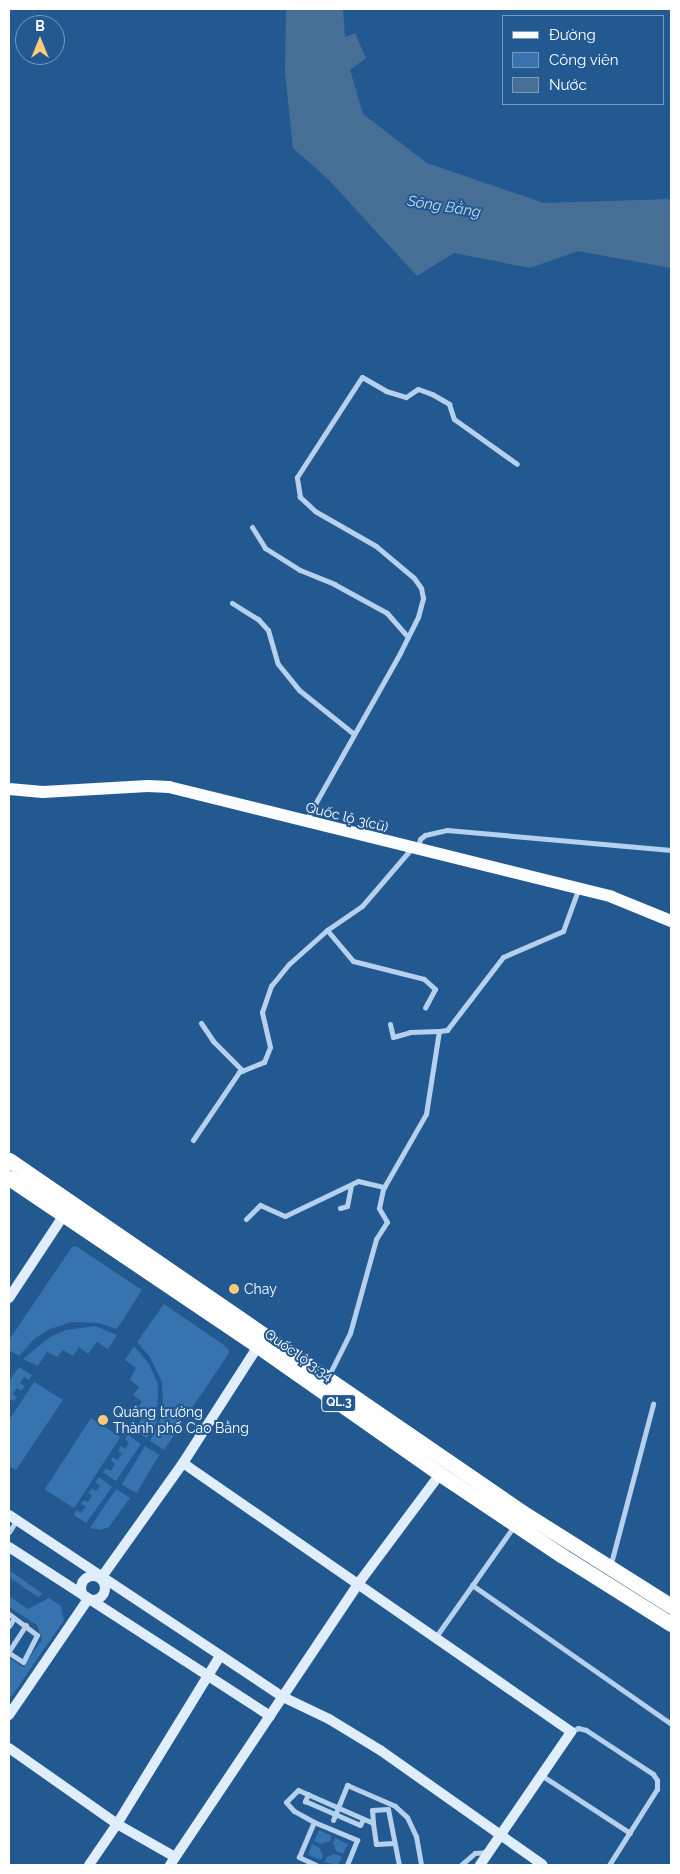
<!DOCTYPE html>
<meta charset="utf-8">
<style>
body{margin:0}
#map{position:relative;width:680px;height:1874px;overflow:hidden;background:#235991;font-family:Raleway,sans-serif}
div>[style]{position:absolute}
.green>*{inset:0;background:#3773ae;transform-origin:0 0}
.water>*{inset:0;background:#476e95}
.street>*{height:5px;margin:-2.5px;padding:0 2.5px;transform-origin:2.5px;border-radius:2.5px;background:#b5d1ed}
.secondary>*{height:10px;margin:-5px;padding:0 5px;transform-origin:5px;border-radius:5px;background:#e0edfa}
.secondary>.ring{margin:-5px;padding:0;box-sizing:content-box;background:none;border:10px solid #e0edfa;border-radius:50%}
.primary>*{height:12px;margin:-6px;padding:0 6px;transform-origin:6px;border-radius:6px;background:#fafcff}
.highway>*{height:15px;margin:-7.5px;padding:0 7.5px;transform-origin:7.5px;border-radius:7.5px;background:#fff}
.dots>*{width:14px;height:14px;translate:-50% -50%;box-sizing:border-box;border:2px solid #235991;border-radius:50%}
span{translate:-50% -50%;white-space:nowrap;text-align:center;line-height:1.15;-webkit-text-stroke:4px #235991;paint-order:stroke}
.shield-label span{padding:1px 4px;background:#235991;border:1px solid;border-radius:4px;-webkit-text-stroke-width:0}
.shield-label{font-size:12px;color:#fff;font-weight:700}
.street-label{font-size:14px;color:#fff}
.poi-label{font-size:14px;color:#fff}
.left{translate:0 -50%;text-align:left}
.water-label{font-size:15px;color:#c1dbf3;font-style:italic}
.frame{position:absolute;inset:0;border:10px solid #fff;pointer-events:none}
.legend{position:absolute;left:502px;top:15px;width:162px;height:90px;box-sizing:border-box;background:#235991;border:1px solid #7b9bbd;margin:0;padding:6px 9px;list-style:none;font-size:15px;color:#fff}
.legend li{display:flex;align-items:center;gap:10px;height:25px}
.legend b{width:25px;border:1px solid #7b9bbd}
.north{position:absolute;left:15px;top:15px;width:50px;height:50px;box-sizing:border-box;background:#235991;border:1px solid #7b9bbd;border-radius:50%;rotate:0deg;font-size:14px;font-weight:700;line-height:20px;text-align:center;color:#fff}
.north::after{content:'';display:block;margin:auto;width:18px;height:22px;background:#f8cc77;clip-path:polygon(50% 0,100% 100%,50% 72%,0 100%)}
</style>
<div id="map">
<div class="green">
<i style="clip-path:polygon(76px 1246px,142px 1290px,117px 1329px,98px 1323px,72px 1322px,50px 1329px,34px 1339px,19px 1356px,9px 1350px,9px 1340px,72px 1247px)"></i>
<i style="clip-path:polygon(164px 1304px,224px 1345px,229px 1350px,229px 1353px,164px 1450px,150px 1441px,160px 1420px,163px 1403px,162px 1382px,150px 1357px,137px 1342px)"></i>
<i style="clip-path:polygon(95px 1326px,117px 1335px,108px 1349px,97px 1342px,88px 1354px,79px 1347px,73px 1356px,63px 1350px,57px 1357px,47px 1352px,38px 1366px,23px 1359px,50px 1337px,66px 1330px)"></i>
<i style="clip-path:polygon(134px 1346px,149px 1364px,158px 1384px,157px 1422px,147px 1438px,134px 1431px,144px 1415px,136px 1410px,142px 1402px,133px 1395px,139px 1387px,130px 1380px,136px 1368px,125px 1360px)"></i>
<i style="clip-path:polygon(19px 1367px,32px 1375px,29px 1380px,24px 1377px,20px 1383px,25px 1386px,21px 1391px,17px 1388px,13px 1394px,17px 1397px,14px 1401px,9px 1399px,9px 1381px)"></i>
<i style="clip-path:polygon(34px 1382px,63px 1400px,16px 1470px,9px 1466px,9px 1420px)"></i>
<i style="left:91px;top:1418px;width:35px;height:85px;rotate:33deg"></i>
<i style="clip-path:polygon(128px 1435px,141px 1444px,116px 1481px,103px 1472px,106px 1468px,111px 1471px,115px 1464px,111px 1461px,113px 1457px,117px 1460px,122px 1454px,118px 1451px,121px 1446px,125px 1449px,129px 1443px,125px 1439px)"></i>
<i style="left:145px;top:1446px;width:17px;height:45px;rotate:31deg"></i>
<i style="clip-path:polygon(99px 1477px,112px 1487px,86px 1523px,74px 1515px,76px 1510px,81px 1513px,86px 1506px,81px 1504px,84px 1500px,88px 1502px,92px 1496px,88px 1493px,92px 1488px,96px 1491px,100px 1486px,95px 1482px)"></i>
<i style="clip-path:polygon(116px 1489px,130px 1498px,109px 1527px,100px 1530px,90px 1528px)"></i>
<i style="clip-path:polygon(9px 1570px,43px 1594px,38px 1597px,9px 1577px)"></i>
<i style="clip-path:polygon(9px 1596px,28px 1609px,49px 1598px,61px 1606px,64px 1620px,9px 1700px,9px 1658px,23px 1667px,42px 1640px,37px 1625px,9px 1607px)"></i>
<i style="clip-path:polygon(319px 1830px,332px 1836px,330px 1841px,321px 1844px,314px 1841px)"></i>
<i style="clip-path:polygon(335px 1838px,348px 1844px,343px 1854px,336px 1851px,333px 1843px)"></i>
<i style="clip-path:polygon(312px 1844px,319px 1847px,323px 1856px,321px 1860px,308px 1855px)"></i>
<i style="clip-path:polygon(334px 1854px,342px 1857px,338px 1865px,324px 1862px,327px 1857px)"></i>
</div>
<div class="water">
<i style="clip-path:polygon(286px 9px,343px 9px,345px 37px,355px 33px,366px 58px,350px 70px,363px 114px,427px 163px,544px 203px,671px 199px,671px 268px,578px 251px,530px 268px,454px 253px,417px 276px,327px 178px,293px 148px,285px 72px)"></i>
</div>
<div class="street">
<i style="left:252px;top:527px;width:25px;rotate:58deg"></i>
<i style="left:265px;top:548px;width:41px;rotate:32.2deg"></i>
<i style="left:300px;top:570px;width:37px;rotate:22deg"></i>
<i style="left:334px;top:584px;width:60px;rotate:28.7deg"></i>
<i style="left:387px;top:613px;width:32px;rotate:49deg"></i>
<i style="left:232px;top:603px;width:31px;rotate:32deg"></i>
<i style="left:258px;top:619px;width:15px;rotate:48deg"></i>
<i style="left:268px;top:630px;width:35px;rotate:74deg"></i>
<i style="left:278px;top:664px;width:33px;rotate:51deg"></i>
<i style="left:299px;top:690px;width:70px;rotate:38.7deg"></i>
<i style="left:306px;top:820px;width:192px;rotate:-60.6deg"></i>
<i style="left:400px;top:653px;width:40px;rotate:-63.4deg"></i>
<i style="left:418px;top:617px;width:20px;rotate:-75deg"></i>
<i style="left:423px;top:598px;width:10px;rotate:-101deg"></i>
<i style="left:421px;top:588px;width:12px;rotate:-125deg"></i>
<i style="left:414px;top:578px;width:50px;rotate:-139.9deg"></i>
<i style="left:376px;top:546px;width:70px;rotate:-150.2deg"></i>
<i style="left:315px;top:511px;width:21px;rotate:-137deg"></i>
<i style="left:300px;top:497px;width:20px;rotate:-99deg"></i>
<i style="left:297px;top:477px;width:119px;rotate:-57deg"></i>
<i style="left:362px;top:377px;width:28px;rotate:30deg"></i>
<i style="left:386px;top:391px;width:21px;rotate:17deg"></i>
<i style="left:406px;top:397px;width:14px;rotate:-34deg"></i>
<i style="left:418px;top:389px;width:15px;rotate:20deg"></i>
<i style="left:432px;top:394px;width:20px;rotate:30deg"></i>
<i style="left:449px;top:404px;width:16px;rotate:72deg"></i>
<i style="left:454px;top:419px;width:77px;rotate:35.5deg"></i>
<i style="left:418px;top:847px;width:8px;rotate:-76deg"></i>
<i style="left:420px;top:839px;width:6px;rotate:-39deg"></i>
<i style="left:425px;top:835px;width:23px;rotate:-13deg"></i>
<i style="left:447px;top:830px;width:225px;rotate:5.1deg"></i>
<i style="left:411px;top:849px;width:75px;rotate:130.7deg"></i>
<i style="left:362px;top:906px;width:42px;rotate:145.6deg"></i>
<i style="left:327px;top:930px;width:40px;rotate:50deg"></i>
<i style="left:353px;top:961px;width:73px;rotate:14.2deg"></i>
<i style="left:424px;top:979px;width:15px;rotate:42deg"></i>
<i style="left:435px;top:989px;width:21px;rotate:118deg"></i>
<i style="left:201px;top:1023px;width:22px;rotate:56deg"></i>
<i style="left:213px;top:1041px;width:42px;rotate:45deg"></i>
<i style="left:390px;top:1024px;width:13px;rotate:77deg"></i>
<i style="left:393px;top:1037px;width:18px;rotate:-16deg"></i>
<i style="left:410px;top:1032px;width:29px;rotate:-2deg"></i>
<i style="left:193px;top:1140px;width:82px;rotate:-55.9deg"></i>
<i style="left:239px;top:1072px;width:27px;rotate:-22deg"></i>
<i style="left:264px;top:1062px;width:16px;rotate:-68deg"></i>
<i style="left:270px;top:1047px;width:36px;rotate:-103deg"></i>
<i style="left:262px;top:1012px;width:28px;rotate:-71deg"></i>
<i style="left:271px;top:986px;width:28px;rotate:-51deg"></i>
<i style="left:289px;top:964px;width:51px;rotate:-41.8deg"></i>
<i style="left:340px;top:1208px;width:7px;rotate:-16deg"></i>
<i style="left:347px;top:1206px;width:21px;rotate:-79deg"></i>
<i style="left:246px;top:1219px;width:20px;rotate:-45deg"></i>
<i style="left:260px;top:1205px;width:27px;rotate:24deg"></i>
<i style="left:285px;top:1216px;width:81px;rotate:-25.6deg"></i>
<i style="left:358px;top:1181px;width:27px;rotate:13deg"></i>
<i style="left:328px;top:1377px;width:49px;rotate:-63.4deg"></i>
<i style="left:350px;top:1333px;width:98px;rotate:-74.5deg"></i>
<i style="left:376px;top:1239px;width:20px;rotate:-57deg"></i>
<i style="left:387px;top:1222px;width:16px;rotate:-120deg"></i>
<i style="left:379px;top:1208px;width:19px;rotate:-78deg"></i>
<i style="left:383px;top:1189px;width:86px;rotate:-60.2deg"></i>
<i style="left:426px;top:1114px;width:84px;rotate:-81.1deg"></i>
<i style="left:439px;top:1031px;width:8px;rotate:-7deg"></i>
<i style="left:447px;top:1030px;width:92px;rotate:-52.5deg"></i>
<i style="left:503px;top:957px;width:65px;rotate:-23.4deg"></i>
<i style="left:563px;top:931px;width:44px;rotate:-69.9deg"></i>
<i style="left:9px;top:1532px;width:13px;rotate:-58deg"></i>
<i style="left:610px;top:1567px;width:169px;rotate:-75.2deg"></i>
<i style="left:472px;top:1585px;width:243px;rotate:34.9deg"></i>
<i style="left:9px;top:1614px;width:35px;rotate:37deg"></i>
<i style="left:37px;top:1635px;width:30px;rotate:117deg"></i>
<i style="left:23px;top:1662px;width:17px;rotate:-147deg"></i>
<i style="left:9px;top:1626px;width:9px;rotate:-58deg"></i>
<i style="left:435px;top:1638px;width:137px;rotate:-54.8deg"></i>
<i style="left:9px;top:1651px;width:31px;rotate:-57deg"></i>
<i style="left:571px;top:1732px;width:8px;rotate:-30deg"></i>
<i style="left:578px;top:1728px;width:8px;rotate:14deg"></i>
<i style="left:586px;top:1730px;width:80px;rotate:33.3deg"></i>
<i style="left:653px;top:1774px;width:7px;rotate:56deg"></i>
<i style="left:657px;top:1780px;width:9px;rotate:90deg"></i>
<i style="left:657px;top:1789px;width:90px;rotate:122.3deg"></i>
<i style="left:541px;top:1775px;width:106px;rotate:33.1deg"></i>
<i style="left:308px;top:1794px;width:8px;rotate:113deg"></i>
<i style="left:305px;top:1801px;width:60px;rotate:23.6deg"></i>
<i style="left:360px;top:1825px;width:7px;rotate:-63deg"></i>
<i style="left:333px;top:1820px;width:38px;rotate:-68deg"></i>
<i style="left:347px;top:1785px;width:52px;rotate:23.6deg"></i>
<i style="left:395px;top:1806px;width:16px;rotate:43deg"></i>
<i style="left:407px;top:1817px;width:21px;rotate:65deg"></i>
<i style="left:416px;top:1836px;width:29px;rotate:80deg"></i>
<i style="left:314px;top:1822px;width:23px;rotate:-151deg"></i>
<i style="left:294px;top:1811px;width:12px;rotate:-132deg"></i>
<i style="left:286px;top:1802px;width:17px;rotate:-45deg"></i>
<i style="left:298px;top:1790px;width:82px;rotate:23.7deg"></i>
<i style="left:373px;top:1823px;width:13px;rotate:-94deg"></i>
<i style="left:372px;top:1810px;width:16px;rotate:-4deg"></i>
<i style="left:388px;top:1809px;width:57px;rotate:78.9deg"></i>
<i style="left:373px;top:1823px;width:21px;rotate:82deg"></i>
<i style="left:376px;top:1844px;width:18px;rotate:-3deg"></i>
<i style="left:316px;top:1865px;width:19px;rotate:-155deg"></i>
<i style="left:299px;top:1857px;width:38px;rotate:-67deg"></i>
<i style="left:314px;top:1822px;width:47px;rotate:22.7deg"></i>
<i style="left:357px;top:1840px;width:27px;rotate:112deg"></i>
<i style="left:461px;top:1865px;width:18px;rotate:-41deg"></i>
<i style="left:475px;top:1853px;width:14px;rotate:-4deg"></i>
</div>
<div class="secondary">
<i style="left:9px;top:1298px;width:100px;rotate:-56.5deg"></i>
<i style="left:183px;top:1463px;width:472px;rotate:34.7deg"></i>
<i style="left:571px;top:1732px;width:161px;rotate:124.4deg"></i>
<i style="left:9px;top:1515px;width:329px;rotate:33.6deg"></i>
<i style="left:283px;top:1697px;width:51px;rotate:25.6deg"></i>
<i style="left:329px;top:1719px;width:60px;rotate:31.3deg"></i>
<i style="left:380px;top:1750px;width:199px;rotate:35.2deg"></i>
<i style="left:9px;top:1547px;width:311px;rotate:32.9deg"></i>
<i class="ring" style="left:81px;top:1576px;width:14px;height:14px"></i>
<i style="left:101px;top:1578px;width:141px;rotate:-54.5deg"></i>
<i style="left:183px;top:1463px;width:139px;rotate:-57.3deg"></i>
<i style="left:9px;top:1715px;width:140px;rotate:-55.7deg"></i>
<i style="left:9px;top:1748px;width:132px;rotate:35.1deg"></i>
<i style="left:117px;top:1824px;width:67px;rotate:29.6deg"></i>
<i style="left:89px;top:1865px;width:50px;rotate:-55.7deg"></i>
<i style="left:117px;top:1824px;width:197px;rotate:-58.5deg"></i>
<i style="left:170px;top:1865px;width:338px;rotate:-56.2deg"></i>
<i style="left:358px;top:1584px;width:137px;rotate:-53.3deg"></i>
</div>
<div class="primary">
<i style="left:9px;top:789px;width:34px;rotate:5deg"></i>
<i style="left:43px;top:792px;width:105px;rotate:-3.3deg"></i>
<i style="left:148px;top:786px;width:21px;rotate:3deg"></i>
<i style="left:169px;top:787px;width:456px;rotate:13.9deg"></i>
<i style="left:612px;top:897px;width:64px;rotate:22.1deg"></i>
</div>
<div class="highway">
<i style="left:9px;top:1160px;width:622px;rotate:34.46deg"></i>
<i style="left:522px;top:1512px;width:176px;rotate:32.2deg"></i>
<i style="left:9px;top:1178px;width:300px;rotate:34deg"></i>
<i style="left:258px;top:1346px;width:223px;rotate:35.1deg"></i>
<i style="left:440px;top:1474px;width:146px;rotate:33.8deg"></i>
<i style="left:561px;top:1555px;width:130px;rotate:32.1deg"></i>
</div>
<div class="dots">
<i style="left:234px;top:1289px;background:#f8cc77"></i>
<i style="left:103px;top:1420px;background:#f8cc77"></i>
</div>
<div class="shield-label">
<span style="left:339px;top:1403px">QL.3</span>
</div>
<div class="street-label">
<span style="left:347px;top:817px;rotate:14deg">Quốc lộ 3(cũ)</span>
<span style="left:299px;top:1355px;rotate:35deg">Quốc lộ 3;34</span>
</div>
<div class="poi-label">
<span class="left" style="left:244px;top:1289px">Chay</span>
<span class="left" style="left:113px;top:1420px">Quảng trường<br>Thành phố Cao Bằng</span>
</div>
<div class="water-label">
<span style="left:444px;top:207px;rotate:9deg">Sông Bằng</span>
</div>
<div class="frame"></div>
<ul class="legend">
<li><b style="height:6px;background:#fafcff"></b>Đường</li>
<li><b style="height:14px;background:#3773ae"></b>Công viên</li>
<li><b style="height:14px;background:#476e95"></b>Nước</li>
</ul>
<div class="north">B</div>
</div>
